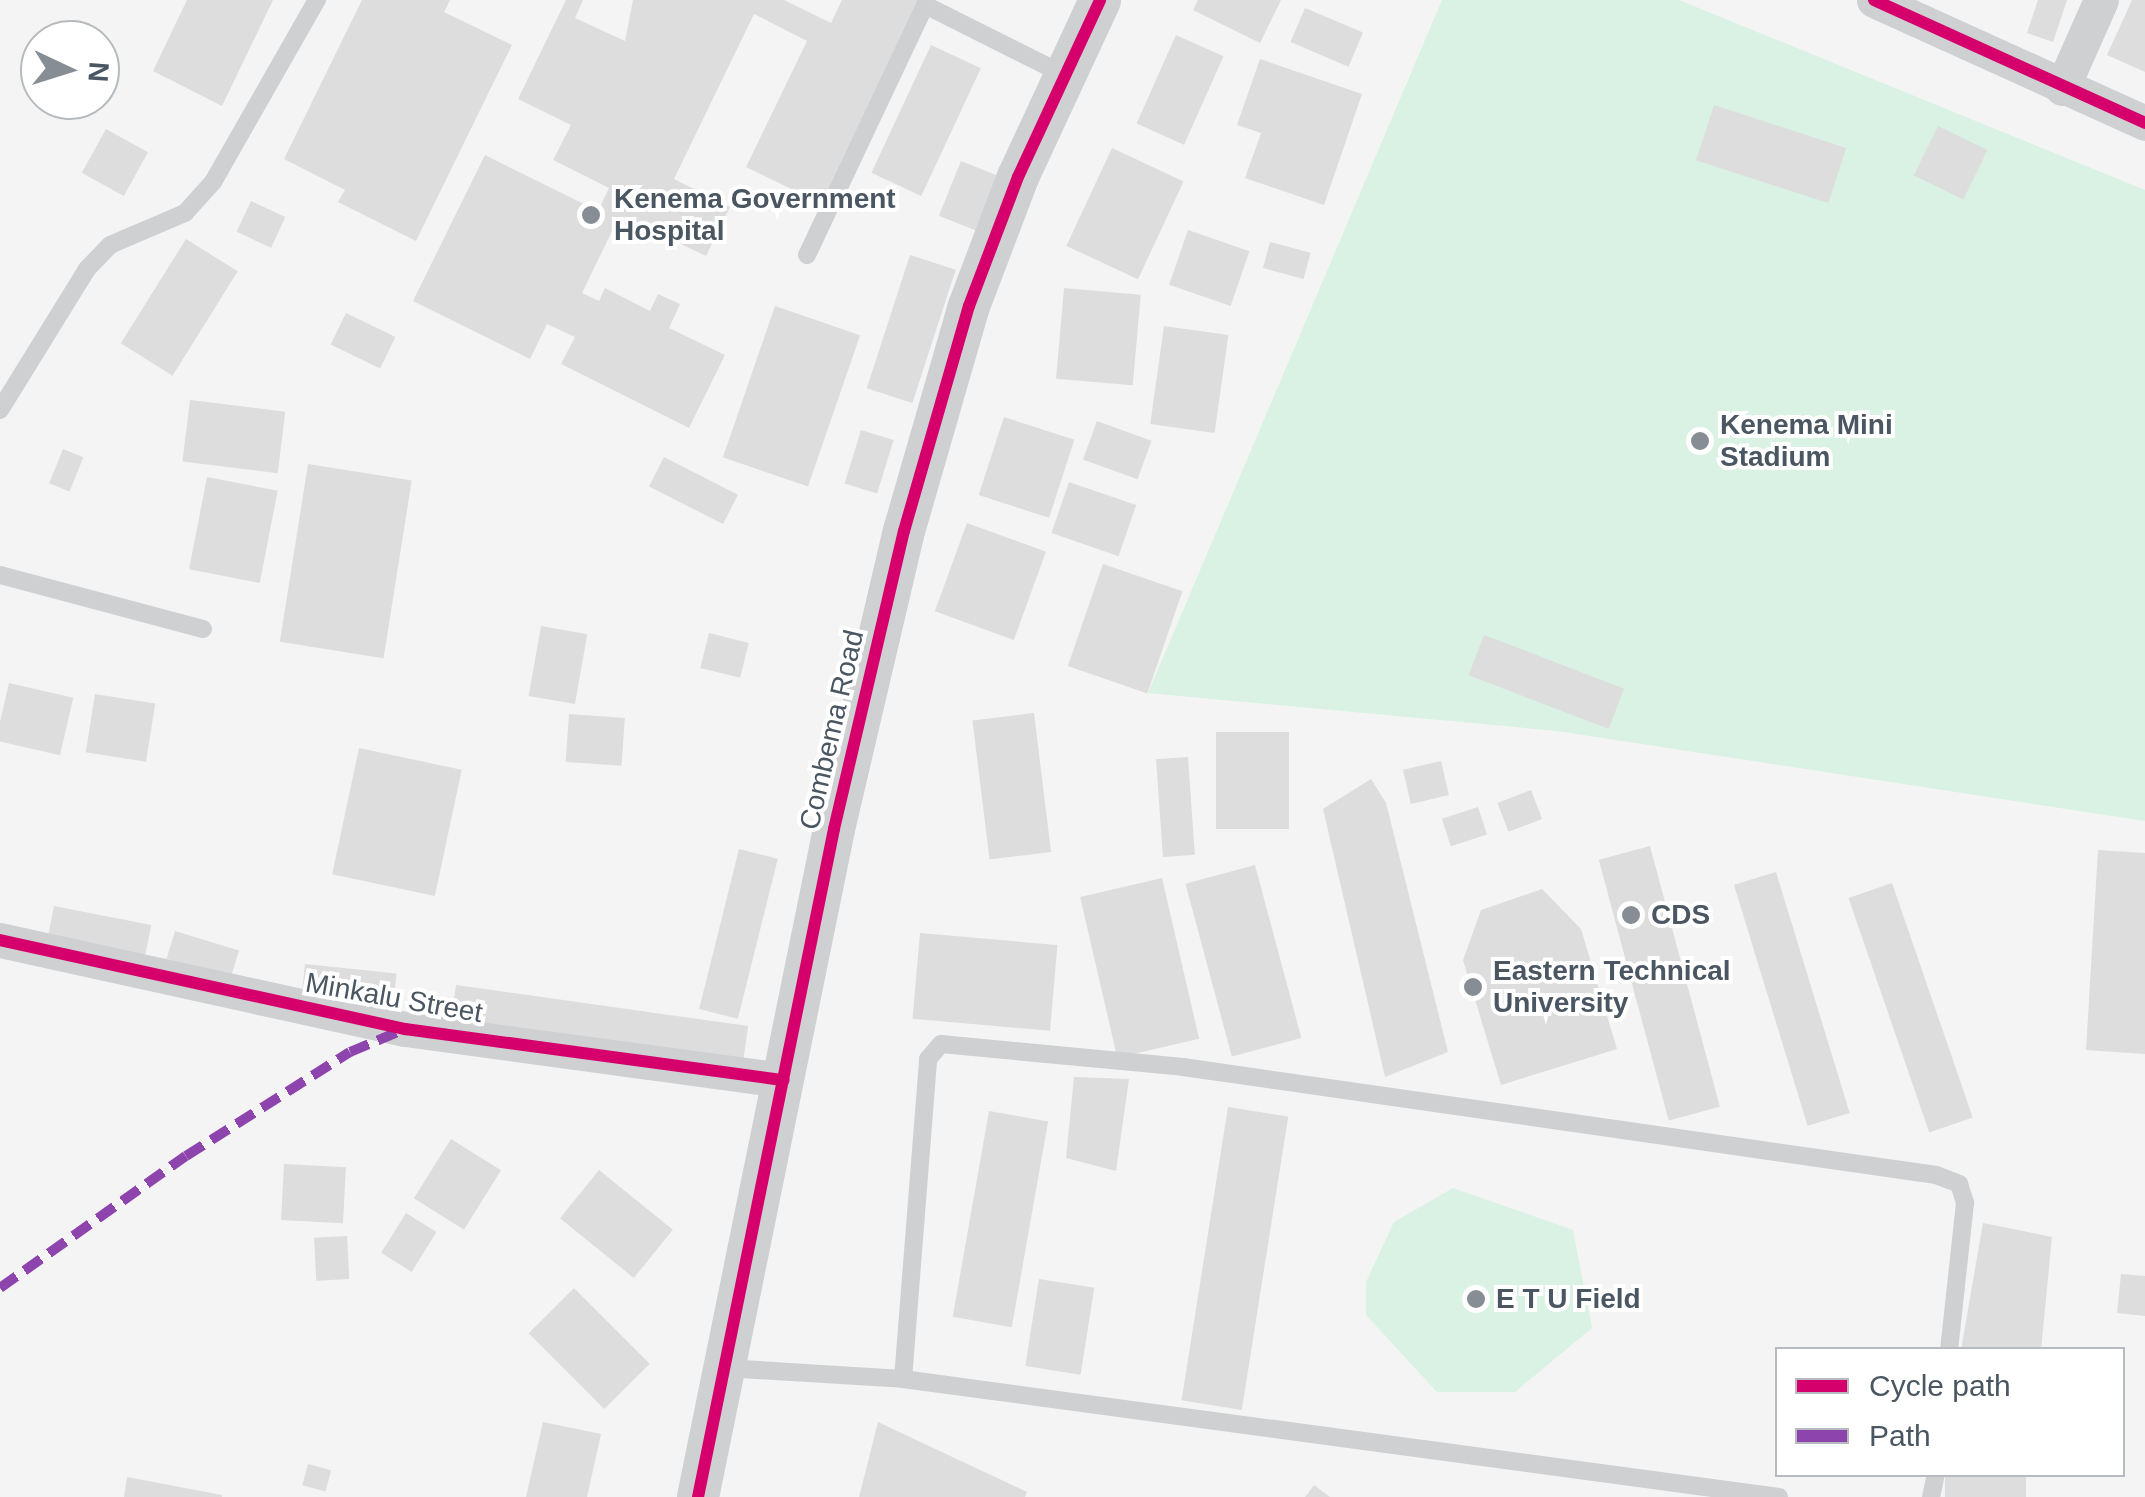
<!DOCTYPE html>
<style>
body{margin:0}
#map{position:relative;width:2145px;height:1497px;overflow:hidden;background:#f4f4f4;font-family:Arial,sans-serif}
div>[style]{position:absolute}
.green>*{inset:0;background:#d9f2e3}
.building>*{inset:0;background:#ddddde;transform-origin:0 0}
.service>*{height:18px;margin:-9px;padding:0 9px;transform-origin:9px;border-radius:9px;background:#ced0d2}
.minor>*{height:35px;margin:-17.5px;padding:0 17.5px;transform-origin:17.5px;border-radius:17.5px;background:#ced0d2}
.tertiary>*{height:42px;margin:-21px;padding:0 21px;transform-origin:21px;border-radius:21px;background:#ced0d2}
.quiet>*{height:10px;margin-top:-5px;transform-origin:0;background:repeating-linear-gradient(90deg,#8e44ad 0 20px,transparent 0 30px)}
.cycleway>*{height:12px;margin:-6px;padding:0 6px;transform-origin:6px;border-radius:6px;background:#d6006c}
.dots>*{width:28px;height:28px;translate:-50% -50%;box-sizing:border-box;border:5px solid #fff;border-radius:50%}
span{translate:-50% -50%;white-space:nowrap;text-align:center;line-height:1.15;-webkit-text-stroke:8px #fff;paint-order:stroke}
.poi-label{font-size:28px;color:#4a5661;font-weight:700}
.left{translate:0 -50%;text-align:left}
.street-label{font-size:28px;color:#4a5661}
.legend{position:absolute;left:1775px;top:1347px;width:350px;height:130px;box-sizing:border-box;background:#fff;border:2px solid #b7bbc0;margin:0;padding:12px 18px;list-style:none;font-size:30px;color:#4a5661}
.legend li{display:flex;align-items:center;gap:20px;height:50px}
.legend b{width:50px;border:2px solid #b7bbc0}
.north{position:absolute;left:20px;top:20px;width:100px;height:100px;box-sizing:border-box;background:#fff;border:2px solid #b7bbc0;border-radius:50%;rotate:94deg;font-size:28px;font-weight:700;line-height:40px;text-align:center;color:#4a5661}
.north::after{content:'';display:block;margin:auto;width:35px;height:45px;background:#868d94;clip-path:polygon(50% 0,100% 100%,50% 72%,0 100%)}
</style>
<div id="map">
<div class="green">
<i style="clip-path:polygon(1442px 0,1679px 0,2145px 190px,2145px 821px,1557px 731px,1148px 693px)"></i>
<i style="clip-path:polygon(1453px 1188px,1573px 1230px,1592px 1328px,1515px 1392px,1437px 1392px,1366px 1315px,1366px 1282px,1394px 1222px)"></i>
</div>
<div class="building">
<i style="clip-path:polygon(187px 0,273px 0,222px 106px,153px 71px)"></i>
<i style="clip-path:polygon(362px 0,450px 0,444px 12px,512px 45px,416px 241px,338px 202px,345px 190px,284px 159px)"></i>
<i style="clip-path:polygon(566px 0,583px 0,575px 18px,625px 41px,633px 0,784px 0,831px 23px,842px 0,922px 0,822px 204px,746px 167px,807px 41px,754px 14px,674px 179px,730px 207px,706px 256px,631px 220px,626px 230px,615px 225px,582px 293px,599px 301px,605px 288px,650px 311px,658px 294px,680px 304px,669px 328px,725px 355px,689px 428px,561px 364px,575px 337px,547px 324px,530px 359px,413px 301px,485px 155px,598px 211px,609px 188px,553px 160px,571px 125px,518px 99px)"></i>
<i style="clip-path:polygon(1198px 0,1281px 0,1260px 43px,1193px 10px)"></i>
<i style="clip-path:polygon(2038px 0,2067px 0,2053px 42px,2027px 33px)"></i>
<i style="clip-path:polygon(2132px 0,2145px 0,2145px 72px,2107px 55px)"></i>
<i style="left:1305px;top:8px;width:63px;height:37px;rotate:23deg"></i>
<i style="left:1176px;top:35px;width:52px;height:97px;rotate:24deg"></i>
<i style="left:931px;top:45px;width:55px;height:141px;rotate:25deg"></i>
<i style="clip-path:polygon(1260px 59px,1362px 94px,1324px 205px,1245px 178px,1261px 133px,1237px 125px)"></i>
<i style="left:1714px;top:105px;width:139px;height:58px;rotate:18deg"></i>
<i style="left:1938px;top:126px;width:55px;height:55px;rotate:26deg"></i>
<i style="left:106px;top:129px;width:48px;height:50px;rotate:29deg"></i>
<i style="left:1112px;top:148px;width:79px;height:108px;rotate:25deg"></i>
<i style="left:961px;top:161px;width:43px;height:59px;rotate:22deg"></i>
<i style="left:251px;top:201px;width:38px;height:34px;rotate:25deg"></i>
<i style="left:1188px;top:230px;width:65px;height:58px;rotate:19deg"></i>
<i style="left:186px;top:239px;width:61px;height:123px;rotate:32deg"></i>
<i style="left:1270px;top:242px;width:42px;height:27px;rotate:15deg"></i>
<i style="left:910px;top:255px;width:48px;height:140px;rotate:18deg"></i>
<i style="left:1064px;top:288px;width:77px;height:91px;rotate:5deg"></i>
<i style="left:775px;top:306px;width:90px;height:160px;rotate:19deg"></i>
<i style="left:346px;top:313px;width:55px;height:35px;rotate:26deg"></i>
<i style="left:1164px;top:326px;width:65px;height:99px;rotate:8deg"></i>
<i style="left:190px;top:400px;width:96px;height:62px;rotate:7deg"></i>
<i style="left:1004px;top:417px;width:74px;height:82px;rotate:18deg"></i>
<i style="left:1097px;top:421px;width:58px;height:41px;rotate:20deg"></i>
<i style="left:861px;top:430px;width:34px;height:56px;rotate:17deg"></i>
<i style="left:63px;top:449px;width:22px;height:37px;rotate:22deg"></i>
<i style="left:664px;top:457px;width:83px;height:33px;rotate:27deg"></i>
<i style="left:308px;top:464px;width:105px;height:180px;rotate:9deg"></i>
<i style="left:207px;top:477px;width:72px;height:94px;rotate:11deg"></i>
<i style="left:1069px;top:482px;width:71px;height:54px;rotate:19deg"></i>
<i style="left:967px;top:523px;width:84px;height:94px;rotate:20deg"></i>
<i style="left:1103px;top:564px;width:84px;height:108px;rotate:19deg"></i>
<i style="left:541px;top:626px;width:47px;height:71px;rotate:10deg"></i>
<i style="left:709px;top:633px;width:41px;height:36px;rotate:14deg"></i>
<i style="left:1484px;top:635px;width:150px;height:43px;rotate:21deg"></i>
<i style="left:9px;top:683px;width:66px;height:59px;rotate:13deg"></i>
<i style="left:95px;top:694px;width:61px;height:59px;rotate:9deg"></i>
<i style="left:1034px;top:713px;width:140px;height:62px;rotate:83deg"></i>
<i style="left:569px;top:714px;width:56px;height:48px;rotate:4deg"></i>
<i style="left:1216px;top:732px;width:73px;height:97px"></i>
<i style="left:359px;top:748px;width:105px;height:129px;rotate:12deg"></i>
<i style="left:1188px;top:757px;width:98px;height:32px;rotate:86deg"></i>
<i style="left:1441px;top:761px;width:35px;height:39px;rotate:77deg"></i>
<i style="clip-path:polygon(1371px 779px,1386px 803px,1448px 1052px,1385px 1077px,1323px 809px)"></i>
<i style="left:1531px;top:790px;width:31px;height:36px;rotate:69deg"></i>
<i style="left:1478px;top:807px;width:29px;height:38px;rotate:72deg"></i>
<i style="left:1650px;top:846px;width:270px;height:53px;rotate:75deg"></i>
<i style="left:739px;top:849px;width:40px;height:165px;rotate:14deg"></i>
<i style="clip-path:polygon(2098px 850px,2145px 853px,2145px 1054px,2086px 1050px)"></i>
<i style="left:1255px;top:865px;width:179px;height:72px;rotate:75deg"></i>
<i style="left:1776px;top:872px;width:252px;height:44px;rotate:73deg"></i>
<i style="left:1162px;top:878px;width:165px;height:84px;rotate:77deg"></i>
<i style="left:1892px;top:883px;width:248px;height:46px;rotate:71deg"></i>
<i style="clip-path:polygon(1542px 889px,1581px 929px,1617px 1049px,1501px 1085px,1463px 960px,1481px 910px)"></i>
<i style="left:54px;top:906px;width:99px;height:32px;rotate:11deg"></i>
<i style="left:175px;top:931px;width:67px;height:29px;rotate:17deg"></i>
<i style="left:920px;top:933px;width:138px;height:86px;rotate:5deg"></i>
<i style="left:305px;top:964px;width:92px;height:32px;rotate:6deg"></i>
<i style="left:456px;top:985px;width:295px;height:45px;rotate:8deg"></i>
<i style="clip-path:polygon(1074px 1077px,1129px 1079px,1116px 1171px,1066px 1158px)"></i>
<i style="left:1228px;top:1107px;width:61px;height:297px;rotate:9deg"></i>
<i style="left:989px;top:1111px;width:60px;height:209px;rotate:10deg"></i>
<i style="left:451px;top:1139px;width:59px;height:70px;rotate:32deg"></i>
<i style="left:284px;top:1164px;width:62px;height:56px;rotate:3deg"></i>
<i style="left:599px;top:1170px;width:95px;height:62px;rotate:39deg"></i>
<i style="left:406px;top:1213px;width:36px;height:47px;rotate:32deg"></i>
<i style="clip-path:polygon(1983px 1223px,2052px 1237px,2041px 1350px,1961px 1350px)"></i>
<i style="left:347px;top:1236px;width:43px;height:33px;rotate:87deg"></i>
<i style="clip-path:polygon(2121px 1274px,2145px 1276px,2145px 1316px,2117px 1313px)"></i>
<i style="left:1039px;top:1279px;width:56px;height:88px;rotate:9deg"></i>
<i style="left:574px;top:1288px;width:107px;height:64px;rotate:45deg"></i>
<i style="clip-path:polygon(543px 1422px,601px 1434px,587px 1497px,526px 1497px)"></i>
<i style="clip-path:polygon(878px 1422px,1027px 1492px,1025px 1497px,859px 1497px)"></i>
<i style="left:308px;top:1464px;width:24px;height:22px;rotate:15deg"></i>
<i style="left:1945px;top:1474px;width:81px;height:23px"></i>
<i style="clip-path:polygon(127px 1477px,222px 1495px,222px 1497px,124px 1497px)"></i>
<i style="clip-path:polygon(1314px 1485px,1330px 1497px,1305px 1497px)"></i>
</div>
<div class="service">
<i style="left:807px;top:255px;width:276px;rotate:-64.7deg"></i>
<i style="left:925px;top:5px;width:157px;rotate:26.6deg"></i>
<i style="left:0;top:410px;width:166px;rotate:-58.3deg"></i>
<i style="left:87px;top:269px;width:33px;rotate:-46deg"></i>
<i style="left:110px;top:245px;width:82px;rotate:-23.1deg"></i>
<i style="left:185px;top:213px;width:42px;rotate:-47.9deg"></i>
<i style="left:213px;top:182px;width:210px;rotate:-60.3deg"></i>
<i style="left:0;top:575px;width:210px;rotate:14.9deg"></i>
<i style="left:725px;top:1368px;width:178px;rotate:3.5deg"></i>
<i style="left:1779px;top:1497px;width:884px;rotate:-172.33deg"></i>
<i style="left:903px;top:1379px;width:321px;rotate:-85.5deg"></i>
<i style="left:928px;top:1059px;width:20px;rotate:-49deg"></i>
<i style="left:941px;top:1044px;width:243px;rotate:5.4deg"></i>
<i style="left:1183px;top:1067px;width:761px;rotate:8.16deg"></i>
<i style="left:1936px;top:1175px;width:25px;rotate:21deg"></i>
<i style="left:1959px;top:1184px;width:20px;rotate:72deg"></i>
<i style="left:1965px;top:1203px;width:148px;rotate:96.2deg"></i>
<i style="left:1931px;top:1497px;width:24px;rotate:-78deg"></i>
</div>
<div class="minor">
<i style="left:1874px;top:0;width:298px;rotate:24.4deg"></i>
<i style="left:2062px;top:88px;width:96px;rotate:-66.1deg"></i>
<i style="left:0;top:940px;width:415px;rotate:12.4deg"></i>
<i style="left:405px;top:1029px;width:382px;rotate:7.7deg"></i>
</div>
<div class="tertiary">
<i style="left:698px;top:1497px;width:682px;rotate:-78.49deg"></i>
<i style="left:834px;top:829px;width:306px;rotate:-76.8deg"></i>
<i style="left:904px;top:531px;width:234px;rotate:-73.9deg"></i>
<i style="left:969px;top:306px;width:138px;rotate:-69.2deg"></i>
<i style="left:1018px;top:177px;width:195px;rotate:-65.1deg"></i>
</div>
<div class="quiet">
<i style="left:0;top:1288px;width:228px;rotate:-35.4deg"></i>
<i style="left:186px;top:1156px;width:194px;rotate:-32.4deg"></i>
<i style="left:350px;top:1052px;width:54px;rotate:-22.8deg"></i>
</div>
<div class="cycleway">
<i style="left:1874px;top:0;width:298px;rotate:24.4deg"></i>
<i style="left:0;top:940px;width:415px;rotate:12.4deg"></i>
<i style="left:405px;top:1029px;width:382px;rotate:7.7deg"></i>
<i style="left:698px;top:1497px;width:682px;rotate:-78.49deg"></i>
<i style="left:834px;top:829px;width:306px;rotate:-76.8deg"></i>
<i style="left:904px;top:531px;width:234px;rotate:-73.9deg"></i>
<i style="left:969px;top:306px;width:138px;rotate:-69.2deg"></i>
<i style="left:1018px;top:177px;width:195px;rotate:-65.1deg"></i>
</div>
<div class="dots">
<i style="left:591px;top:215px;background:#868d94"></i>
<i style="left:1700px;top:441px;background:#868d94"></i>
<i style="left:1631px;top:915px;background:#868d94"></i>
<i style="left:1473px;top:987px;background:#868d94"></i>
<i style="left:1476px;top:1299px;background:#868d94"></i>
</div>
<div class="poi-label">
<span class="left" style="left:614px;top:215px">Kenema Government<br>Hospital</span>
<span class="left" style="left:1720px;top:441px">Kenema Mini<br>Stadium</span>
<span class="left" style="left:1651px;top:915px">CDS</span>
<span class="left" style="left:1493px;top:987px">Eastern Technical<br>University</span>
<span class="left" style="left:1496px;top:1299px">E T U Field</span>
</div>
<div class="street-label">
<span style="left:832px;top:730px;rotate:-77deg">Combema Road</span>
<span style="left:394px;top:998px;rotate:10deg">Minkalu Street</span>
</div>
<ul class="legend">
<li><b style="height:12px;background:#d6006c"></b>Cycle path</li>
<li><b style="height:12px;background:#8e44ad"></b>Path</li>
</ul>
<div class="north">N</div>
</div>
